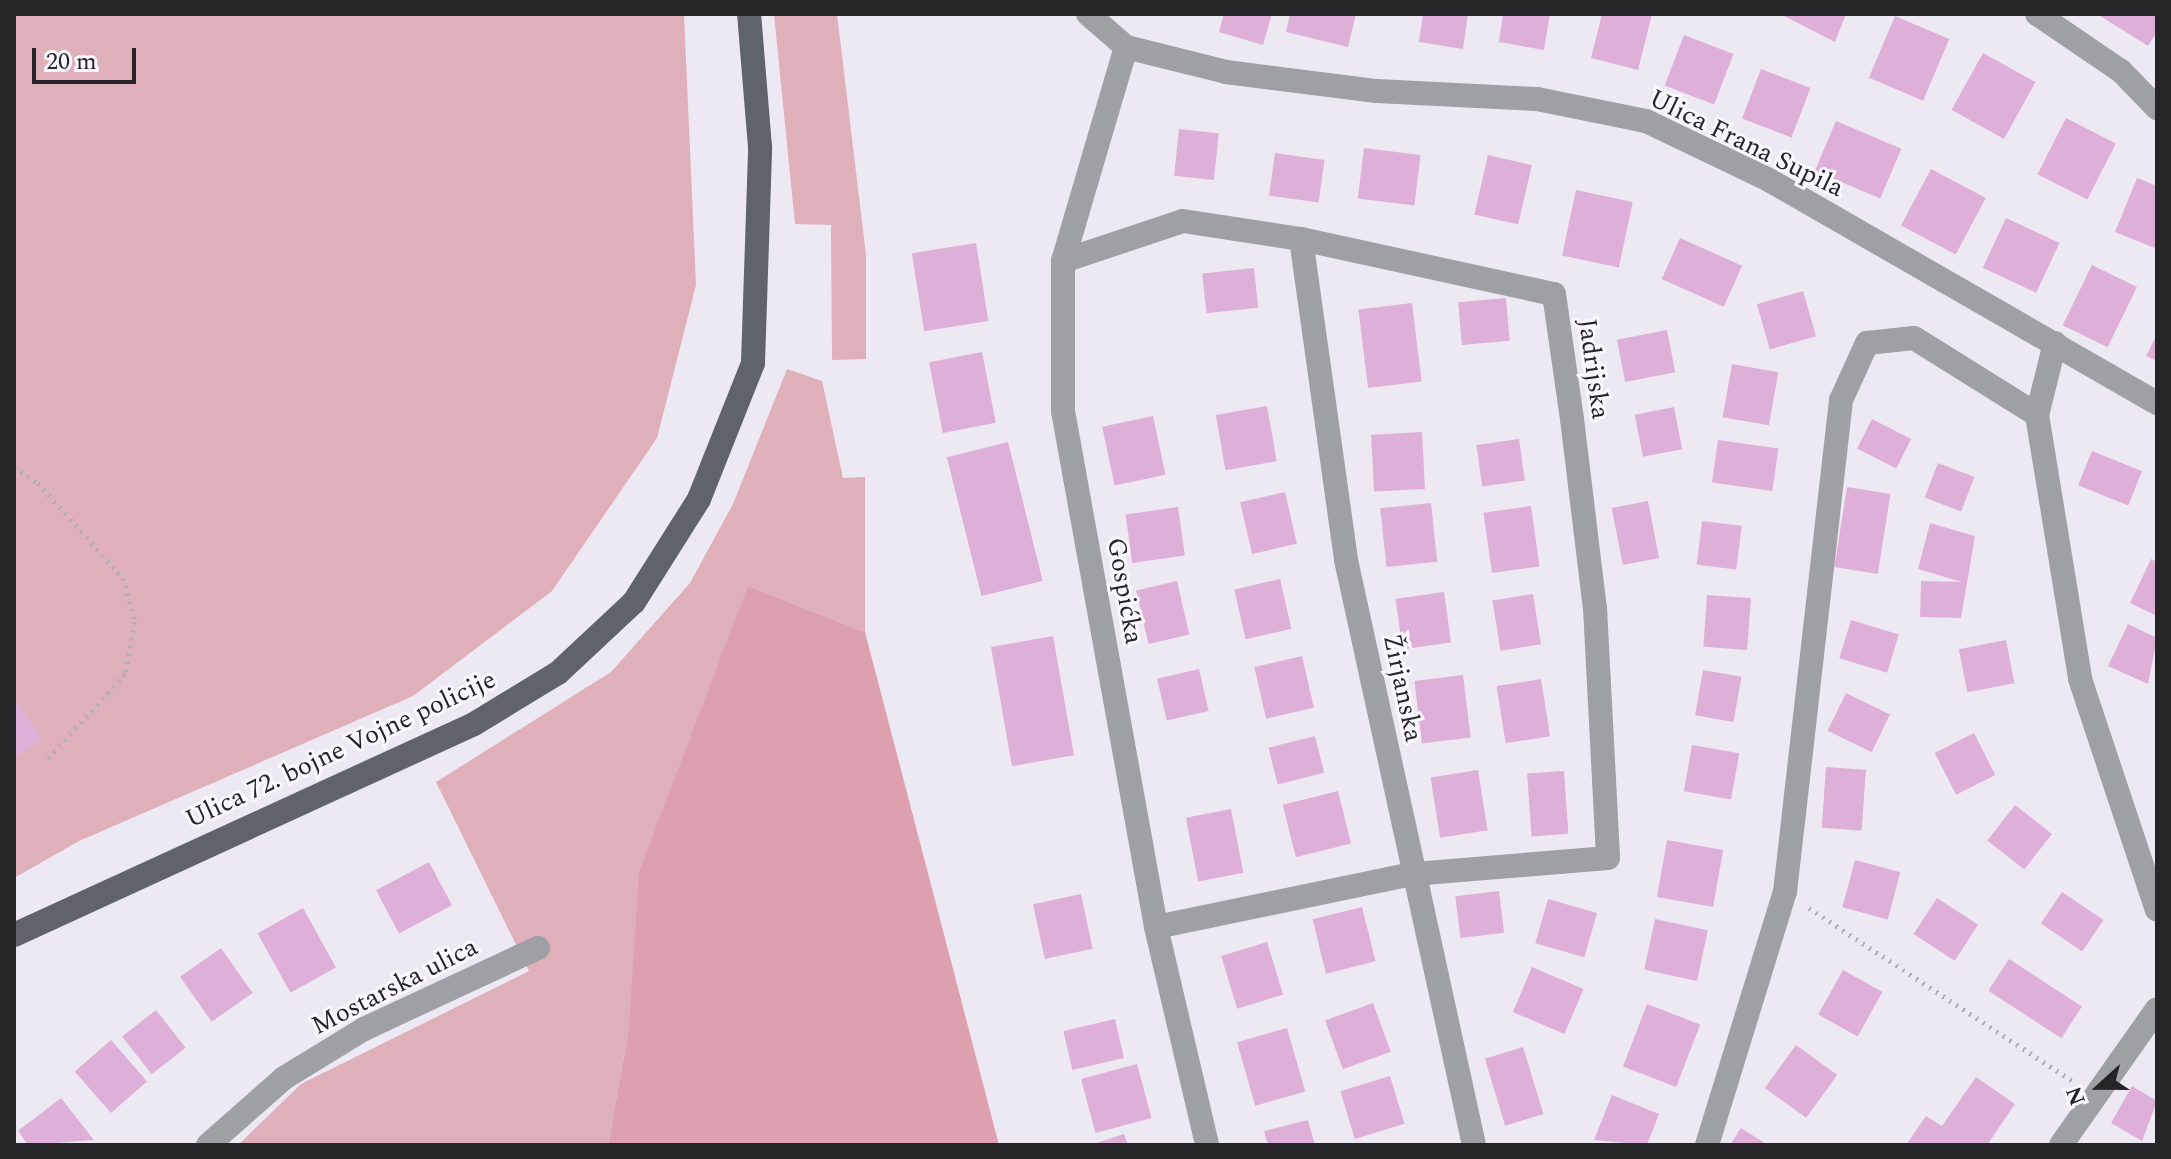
<!DOCTYPE html>
<meta charset="utf-8">
<style>
body{margin:0}
#map{position:relative;width:2171px;height:1159px;overflow:hidden;background:#ede9f3;font-family:Spectral,serif}
div>[style]{position:absolute}
.green>*{inset:0;background:#dfafba}
.forest>*{inset:0;background:#dda0af}
.building>*{inset:0;background:#dfb0d7;transform-origin:0 0}
.path>*{height:5px;margin-top:-2.5px;transform-origin:0;background:repeating-linear-gradient(90deg,#b0adb5 0 2px,transparent 0 8px)}
.minor>*{height:24px;margin:-12px;padding:0 12px;transform-origin:12px;border-radius:12px;background:#9fa0a4}
.major>*{height:24px;margin:-12px;padding:0 12px;transform-origin:12px;border-radius:12px;background:#60636a}
span{translate:-50% -50%;white-space:nowrap;text-align:center;line-height:1.15;-webkit-text-stroke:6px #faf7ff;paint-order:stroke}
.street-label{font-size:26px;color:#252427}
.frame{position:absolute;inset:0;border:16px solid #252427;pointer-events:none}
.north{position:absolute;left:2059px;top:1047px;width:80px;height:80px;-webkit-text-stroke:6px #faf7ff;paint-order:stroke;rotate:249deg;font-size:22px;font-weight:700;line-height:32px;text-align:center;color:#252427}
.north::after{content:'';display:block;margin:auto;width:28px;height:36px;background:#252427;clip-path:polygon(50% 0,100% 100%,50% 72%,0 100%)}
.scale{position:absolute;left:32px;top:48px;width:104px;height:36px;box-sizing:border-box;border:4px solid #252427;border-top:0;padding-left:10px;font-size:24px;line-height:28px;white-space:nowrap;color:#252427;-webkit-text-stroke:6px #faf7ff;paint-order:stroke}
</style>
<div id="map">
<div class="green">
<i style="clip-path:polygon(14px 14px,684px 14px,696px 285px,657px 438px,552px 591px,413px 696px,79px 841px,14px 878px)"></i>
<i style="clip-path:polygon(774px 14px,837px 14px,866px 255px,866px 359px,832px 360px,831px 225px,795px 224px)"></i>
<i style="clip-path:polygon(787px 369px,822px 381px,843px 478px,865px 477px,865px 632px,748px 586px,629px 1028px,608px 1145px,238px 1145px,301px 1084px,529px 971px,436px 782px,611px 672px,690px 583px,733px 504px)"></i>
</div>
<div class="forest">
<i style="clip-path:polygon(748px 586px,865px 632px,999px 1145px,608px 1145px,629px 1028px,639px 872px)"></i>
</div>
<div class="building">
<i style="clip-path:polygon(1224px 14px,1272px 14px,1263px 45px,1219px 32px)"></i>
<i style="clip-path:polygon(1290px 14px,1356px 14px,1348px 47px,1286px 32px)"></i>
<i style="clip-path:polygon(1423px 14px,1468px 14px,1463px 49px,1419px 42px)"></i>
<i style="clip-path:polygon(1503px 14px,1550px 14px,1544px 50px,1499px 42px)"></i>
<i style="clip-path:polygon(1602px 14px,1652px 14px,1638px 70px,1591px 58px)"></i>
<i style="clip-path:polygon(1780px 14px,1846px 14px,1835px 42px)"></i>
<i style="clip-path:polygon(2097px 14px,2157px 14px,2157px 32px,2148px 46px)"></i>
<i style="left:1895px;top:16px;width:59px;height:67px;rotate:23deg"></i>
<i style="left:1684px;top:35px;width:53px;height:54px;rotate:21deg"></i>
<i style="left:1983px;top:53px;width:60px;height:65px;rotate:29deg"></i>
<i style="left:1761px;top:69px;width:53px;height:53px;rotate:21deg"></i>
<i style="left:2066px;top:118px;width:56px;height:63px;rotate:27deg"></i>
<i style="left:1836px;top:121px;width:71px;height:54px;rotate:23deg"></i>
<i style="left:1179px;top:129px;width:40px;height:47px;rotate:6deg"></i>
<i style="left:1364px;top:148px;width:57px;height:51px;rotate:7deg"></i>
<i style="left:1275px;top:153px;width:50px;height:43px;rotate:8deg"></i>
<i style="left:1488px;top:155px;width:45px;height:61px;rotate:13deg"></i>
<i style="left:1931px;top:169px;width:62px;height:64px;rotate:28deg"></i>
<i style="clip-path:polygon(2137px 178px,2157px 186px,2157px 249px,2115px 232px)"></i>
<i style="left:1576px;top:190px;width:58px;height:67px;rotate:12deg"></i>
<i style="left:2006px;top:218px;width:59px;height:55px;rotate:25deg"></i>
<i style="left:1680px;top:238px;width:68px;height:45px;rotate:24deg"></i>
<i style="left:976px;top:243px;width:79px;height:65px;rotate:81deg"></i>
<i style="left:2092px;top:265px;width:50px;height:67px;rotate:26deg"></i>
<i style="left:1254px;top:268px;width:40px;height:52px;rotate:84deg"></i>
<i style="left:1803px;top:291px;width:47px;height:48px;rotate:74deg"></i>
<i style="left:1506px;top:298px;width:43px;height:48px;rotate:85deg"></i>
<i style="left:1412px;top:303px;width:79px;height:54px;rotate:83deg"></i>
<i style="left:1667px;top:330px;width:43px;height:51px;rotate:79deg"></i>
<i style="clip-path:polygon(2157px 334px,2157px 361px,2146px 356px)"></i>
<i style="left:982px;top:352px;width:72px;height:54px;rotate:79deg"></i>
<i style="left:1732px;top:364px;width:47px;height:54px;rotate:10deg"></i>
<i style="left:1267px;top:406px;width:56px;height:52px;rotate:80deg"></i>
<i style="left:1674px;top:407px;width:43px;height:40px;rotate:79deg"></i>
<i style="left:1153px;top:416px;width:60px;height:52px;rotate:78deg"></i>
<i style="left:1872px;top:419px;width:44px;height:33px;rotate:27deg"></i>
<i style="left:1422px;top:432px;width:57px;height:51px;rotate:87deg"></i>
<i style="left:1519px;top:439px;width:42px;height:43px;rotate:82deg"></i>
<i style="left:1718px;top:440px;width:61px;height:43px;rotate:8deg"></i>
<i style="left:1008px;top:442px;width:143px;height:63px;rotate:76deg"></i>
<i style="left:2092px;top:451px;width:54px;height:37px;rotate:22deg"></i>
<i style="left:1938px;top:463px;width:39px;height:37px;rotate:21deg"></i>
<i style="left:1847px;top:487px;width:44px;height:81px;rotate:9deg"></i>
<i style="left:1285px;top:492px;width:53px;height:46px;rotate:77deg"></i>
<i style="left:1648px;top:501px;width:58px;height:37px;rotate:79deg"></i>
<i style="left:1431px;top:503px;width:59px;height:51px;rotate:84deg"></i>
<i style="left:1531px;top:506px;width:61px;height:48px;rotate:82deg"></i>
<i style="left:1178px;top:507px;width:49px;height:53px;rotate:82deg"></i>
<i style="left:1702px;top:521px;width:40px;height:44px;rotate:7deg"></i>
<i style="clip-path:polygon(1930px 523px,1975px 536px,1961px 618px,1920px 617px,1921px 581px,1962px 582px,1918px 569px)"></i>
<i style="clip-path:polygon(2151px 559px,2157px 562px,2157px 616px,2130px 603px)"></i>
<i style="left:1280px;top:579px;width:51px;height:47px;rotate:77deg"></i>
<i style="left:1177px;top:581px;width:55px;height:42px;rotate:77deg"></i>
<i style="left:1444px;top:592px;width:51px;height:49px;rotate:82deg"></i>
<i style="left:1533px;top:594px;width:51px;height:41px;rotate:81deg"></i>
<i style="left:1707px;top:595px;width:44px;height:52px;rotate:4deg"></i>
<i style="left:1851px;top:620px;width:50px;height:40px;rotate:17deg"></i>
<i style="clip-path:polygon(2128px 624px,2157px 638px,2148px 684px,2108px 666px)"></i>
<i style="left:1053px;top:636px;width:121px;height:63px;rotate:80deg"></i>
<i style="left:2006px;top:640px;width:44px;height:48px;rotate:79deg"></i>
<i style="left:1302px;top:656px;width:53px;height:49px;rotate:77deg"></i>
<i style="left:1199px;top:669px;width:43px;height:43px;rotate:77deg"></i>
<i style="left:1703px;top:670px;width:39px;height:46px;rotate:10deg"></i>
<i style="left:1463px;top:675px;width:63px;height:49px;rotate:83deg"></i>
<i style="left:1541px;top:679px;width:58px;height:45px;rotate:81deg"></i>
<i style="left:1846px;top:693px;width:49px;height:42px;rotate:26deg"></i>
<i style="clip-path:polygon(18px 703px,42px 739px,14px 758px,14px 706px)"></i>
<i style="left:1974px;top:733px;width:47px;height:44px;rotate:63deg"></i>
<i style="left:1315px;top:736px;width:38px;height:48px;rotate:76deg"></i>
<i style="left:1692px;top:745px;width:48px;height:47px;rotate:10deg"></i>
<i style="left:1826px;top:767px;width:40px;height:61px;rotate:4deg"></i>
<i style="left:1478px;top:770px;width:61px;height:48px;rotate:81deg"></i>
<i style="left:1564px;top:771px;width:63px;height:37px;rotate:86deg"></i>
<i style="left:1338px;top:791px;width:54px;height:57px;rotate:76deg"></i>
<i style="left:2015px;top:805px;width:47px;height:45px;rotate:38deg"></i>
<i style="left:1231px;top:809px;width:65px;height:46px;rotate:79deg"></i>
<i style="left:1667px;top:840px;width:57px;height:58px;rotate:10deg"></i>
<i style="left:1855px;top:860px;width:47px;height:49px;rotate:15deg"></i>
<i style="left:429px;top:862px;width:49px;height:60px;rotate:62deg"></i>
<i style="left:1499px;top:891px;width:42px;height:44px;rotate:83deg"></i>
<i style="left:2062px;top:892px;width:50px;height:38px;rotate:34deg"></i>
<i style="left:1081px;top:894px;width:56px;height:49px;rotate:78deg"></i>
<i style="left:1937px;top:898px;width:49px;height:43px;rotate:33deg"></i>
<i style="left:1548px;top:899px;width:51px;height:46px;rotate:16deg"></i>
<i style="left:1362px;top:907px;width:56px;height:51px;rotate:76deg"></i>
<i style="left:303px;top:908px;width:68px;height:52px;rotate:61deg"></i>
<i style="left:1655px;top:919px;width:54px;height:52px;rotate:12deg"></i>
<i style="left:1267px;top:942px;width:55px;height:48px;rotate:73deg"></i>
<i style="left:221px;top:948px;width:55px;height:50px;rotate:55deg"></i>
<i style="left:2009px;top:959px;width:87px;height:38px;rotate:33deg"></i>
<i style="left:1532px;top:967px;width:56px;height:49px;rotate:23deg"></i>
<i style="left:1843px;top:970px;width:45px;height:51px;rotate:29deg"></i>
<i style="left:1373px;top:1003px;width:52px;height:51px;rotate:70deg"></i>
<i style="left:1647px;top:1004px;width:57px;height:67px;rotate:21deg"></i>
<i style="left:156px;top:1010px;width:48px;height:43px;rotate:52deg"></i>
<i style="left:1115px;top:1019px;width:40px;height:53px;rotate:77deg"></i>
<i style="left:1287px;top:1028px;width:66px;height:52px;rotate:74deg"></i>
<i style="left:111px;top:1040px;width:55px;height:48px;rotate:49deg"></i>
<i style="left:1796px;top:1045px;width:51px;height:53px;rotate:36deg"></i>
<i style="left:1523px;top:1047px;width:70px;height:40px;rotate:73deg"></i>
<i style="left:1137px;top:1064px;width:56px;height:58px;rotate:75deg"></i>
<i style="left:1390px;top:1076px;width:50px;height:52px;rotate:73deg"></i>
<i style="clip-path:polygon(1976px 1077px,2015px 1104px,1987px 1145px,1906px 1145px,1926px 1116px,1942px 1126px)"></i>
<i style="clip-path:polygon(2132px 1086px,2157px 1101px,2142px 1141px,2111px 1123px)"></i>
<i style="clip-path:polygon(1612px 1095px,1659px 1114px,1647px 1145px,1594px 1140px)"></i>
<i style="clip-path:polygon(61px 1098px,94px 1140px,28px 1145px,18px 1131px)"></i>
<i style="clip-path:polygon(1308px 1120px,1315px 1145px,1268px 1145px,1264px 1131px)"></i>
<i style="clip-path:polygon(1741px 1128px,1768px 1145px,1730px 1145px)"></i>
<i style="clip-path:polygon(1124px 1134px,1128px 1145px,1093px 1145px,1093px 1144px)"></i>
</div>
<div class="path">
<i style="left:14px;top:467px;width:29px;rotate:34deg"></i>
<i style="left:38px;top:483px;width:127px;rotate:48.2deg"></i>
<i style="left:123px;top:578px;width:46px;rotate:74.7deg"></i>
<i style="left:135px;top:622px;width:53px;rotate:100.9deg"></i>
<i style="left:125px;top:674px;width:120px;rotate:132.3deg"></i>
<i style="left:1809px;top:908px;width:315px;rotate:33.3deg"></i>
</div>
<div class="minor">
<i style="left:1088px;top:14px;width:50px;rotate:41deg"></i>
<i style="left:1126px;top:47px;width:103px;rotate:14deg"></i>
<i style="left:1226px;top:72px;width:152px;rotate:7.2deg"></i>
<i style="left:1377px;top:91px;width:160px;rotate:2.9deg"></i>
<i style="left:1537px;top:99px;width:111px;rotate:11.4deg"></i>
<i style="left:1646px;top:121px;width:136px;rotate:25.6deg"></i>
<i style="left:1769px;top:180px;width:448px;rotate:29.9deg"></i>
<i style="left:2037px;top:14px;width:102px;rotate:34.2deg"></i>
<i style="left:2121px;top:71px;width:52px;rotate:45.8deg"></i>
<i style="left:1126px;top:47px;width:223px;rotate:106.4deg"></i>
<i style="left:1063px;top:261px;width:150px;rotate:90deg"></i>
<i style="left:1063px;top:411px;width:524px;rotate:79.78deg"></i>
<i style="left:1156px;top:927px;width:224px;rotate:76.8deg"></i>
<i style="left:1301px;top:239px;width:324px;rotate:82deg"></i>
<i style="left:1346px;top:560px;width:599px;rotate:77.66deg"></i>
<i style="left:1063px;top:261px;width:126px;rotate:-18.4deg"></i>
<i style="left:1183px;top:221px;width:119px;rotate:8.7deg"></i>
<i style="left:1301px;top:239px;width:259px;rotate:12.3deg"></i>
<i style="left:1554px;top:294px;width:126px;rotate:81.8deg"></i>
<i style="left:1572px;top:419px;width:190px;rotate:83.1deg"></i>
<i style="left:1595px;top:608px;width:250px;rotate:87deg"></i>
<i style="left:1608px;top:858px;width:197px;rotate:175.3deg"></i>
<i style="left:1412px;top:874px;width:261px;rotate:168.3deg"></i>
<i style="left:2055px;top:343px;width:74px;rotate:104deg"></i>
<i style="left:2037px;top:415px;width:267px;rotate:80.7deg"></i>
<i style="left:2080px;top:679px;width:243px;rotate:71.6deg"></i>
<i style="left:208px;top:1145px;width:101px;rotate:-41.4deg"></i>
<i style="left:284px;top:1078px;width:94px;rotate:-31.5deg"></i>
<i style="left:364px;top:1029px;width:192px;rotate:-25deg"></i>
<i style="left:1707px;top:1145px;width:265px;rotate:-72.9deg"></i>
<i style="left:1785px;top:892px;width:495px;rotate:-83.5deg"></i>
<i style="left:1841px;top:400px;width:63px;rotate:-65.5deg"></i>
<i style="left:1867px;top:343px;width:47px;rotate:-6.1deg"></i>
<i style="left:1914px;top:338px;width:145px;rotate:32deg"></i>
<i style="left:2061px;top:1145px;width:166px;rotate:-54.8deg"></i>
</div>
<div class="major">
<i style="left:14px;top:935px;width:506px;rotate:-24.64deg"></i>
<i style="left:474px;top:724px;width:98px;rotate:-31.3deg"></i>
<i style="left:558px;top:673px;width:104px;rotate:-43.1deg"></i>
<i style="left:634px;top:602px;width:122px;rotate:-57.7deg"></i>
<i style="left:699px;top:499px;width:146px;rotate:-68.3deg"></i>
<i style="left:753px;top:363px;width:216px;rotate:-88.1deg"></i>
<i style="left:760px;top:147px;width:133px;rotate:-94.7deg"></i>
</div>
<div class="street-label">
<span style="left:1746px;top:144px;rotate:26deg">Ulica Frana Supila</span>
<span style="left:1593px;top:369px;rotate:82deg">Jadrijska</span>
<span style="left:1124px;top:591px;rotate:80deg">Gospićka</span>
<span style="left:1402px;top:688px;rotate:78deg">Žirjanska</span>
<span style="left:341px;top:750px;rotate:-25deg">Ulica 72. bojne Vojne policije</span>
<span style="left:395px;top:987px;rotate:-27deg">Mostarska ulica</span>
</div>
<div class="frame"></div>
<div class="north">N</div>
<div class="scale">20 m</div>
</div>
